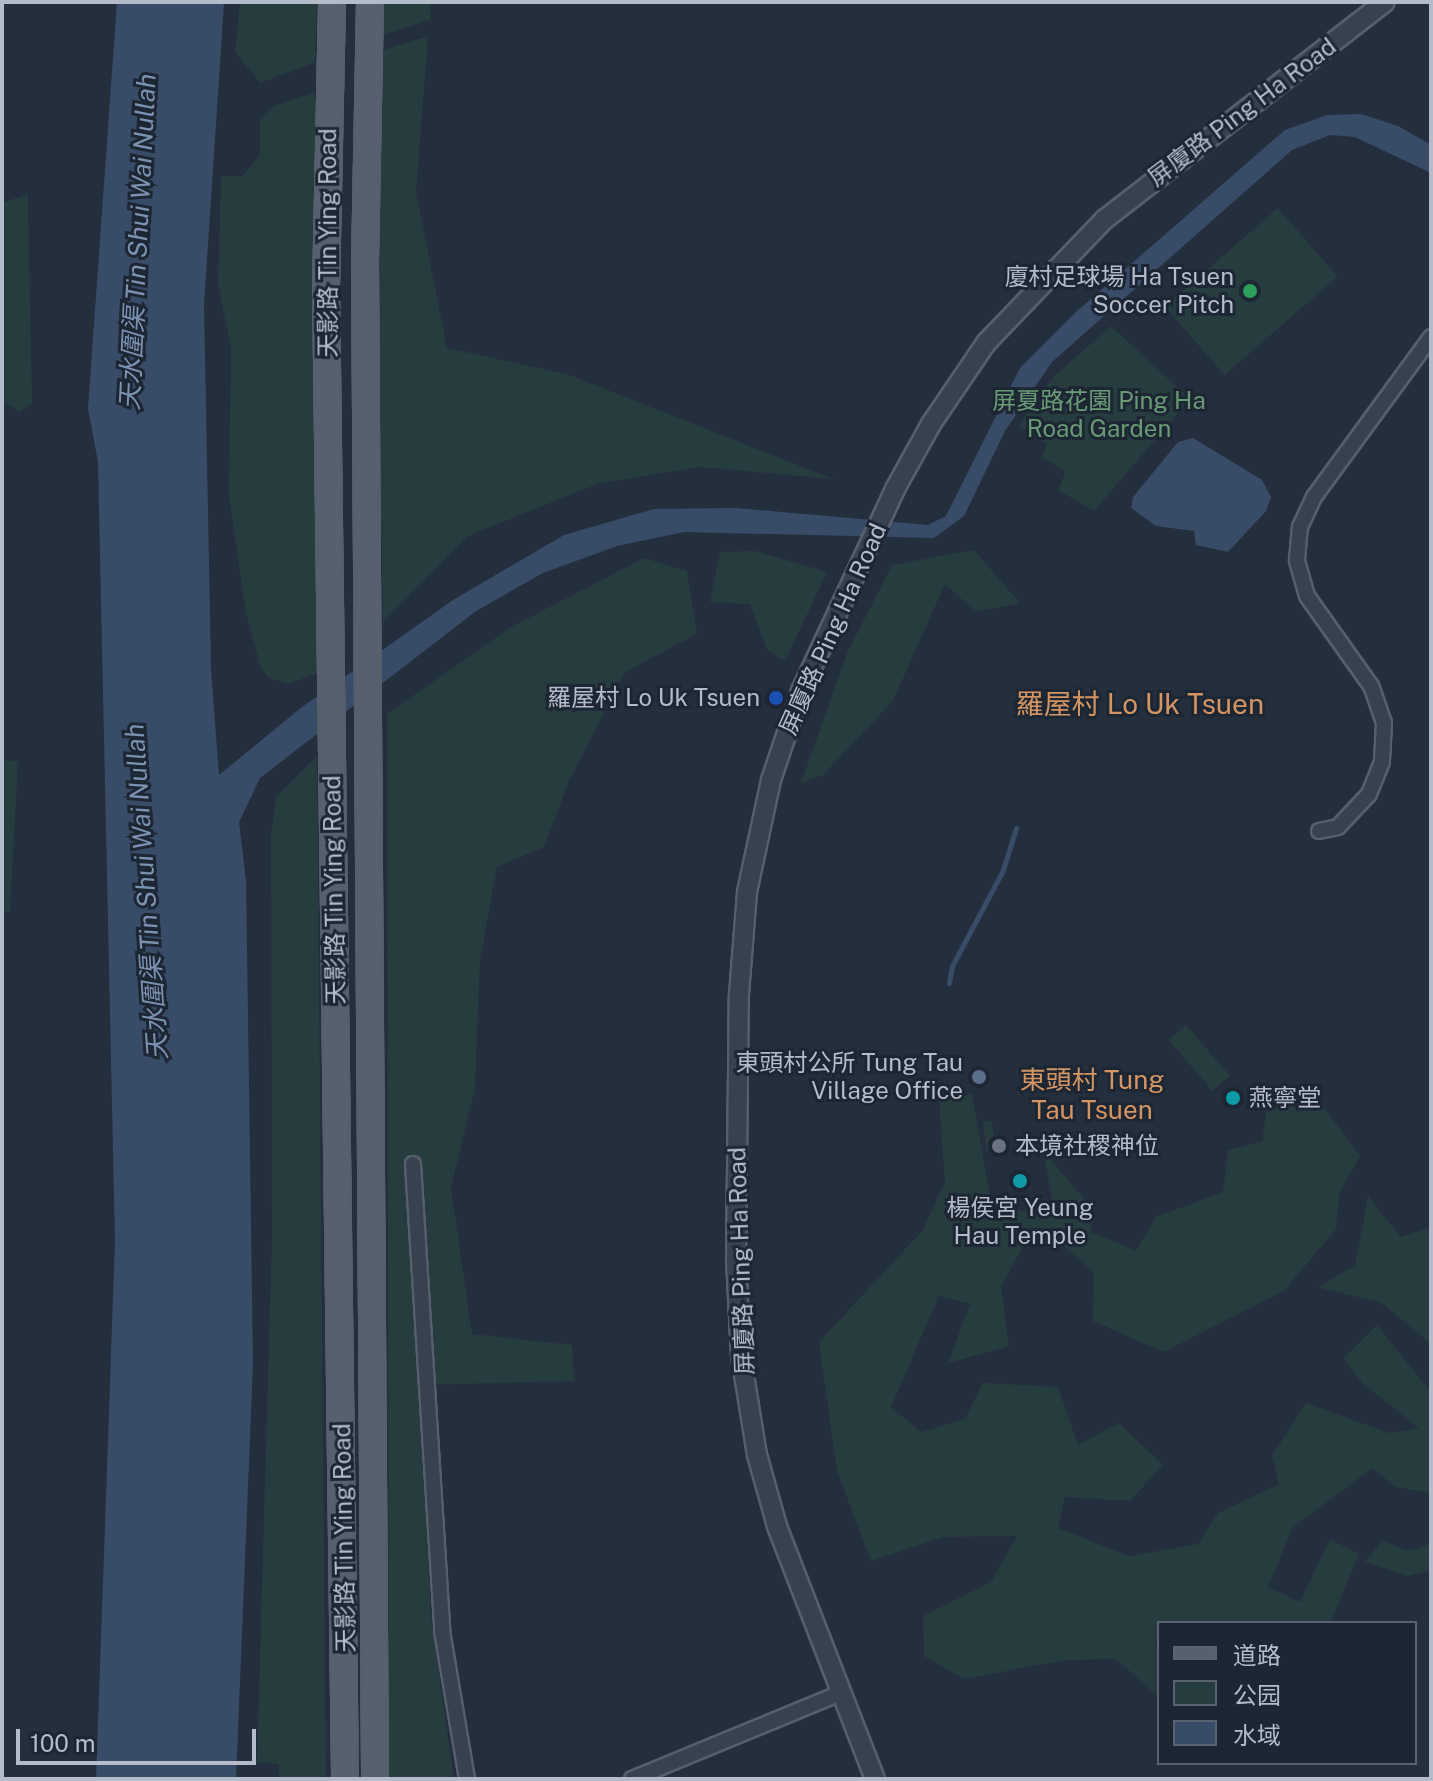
<!DOCTYPE html>
<meta charset="utf-8">
<style>
body{margin:0}
#map{position:relative;width:1433px;height:1781px;overflow:hidden;background:#242f3e;font-family:"Public Sans","Noto Sans SC",sans-serif}
div>[style]{position:absolute}
.green>*{inset:0;background:#263c3f;transform-origin:0 0}
.water>*{inset:0;background:#394c67}
.stream>*{height:5px;margin:-2.5px;padding:0 2.5px;transform-origin:2.5px;border-radius:2.5px;background:#394c67}
.roads{filter:drop-shadow(2px 0 #565f6c) drop-shadow(-2px 0 #565f6c) drop-shadow(0 2px #565f6c) drop-shadow(0 -2px #565f6c)}
.minor>*{height:14px;margin:-7px;padding:0 7px;transform-origin:7px;border-radius:7px;background:#38414e}
.tertiary>*{height:18px;margin:-9px;padding:0 9px;transform-origin:9px;border-radius:9px;background:#38414e}
.primary>*{height:24px;margin:-12px;padding:0 12px;transform-origin:12px;border-radius:12px;background:#56606e}
.dots>*{width:22px;height:22px;translate:-50% -50%;box-sizing:border-box;border:4px solid #1d2633;border-radius:50%}
span{translate:-50% -50%;white-space:nowrap;text-align:center;line-height:1.15;-webkit-text-stroke:6px #1d2633;paint-order:stroke}
.street-label{font-size:24px;color:#b4bcc9}
.poi-label{font-size:24px;color:#b4bcc9}
.right{translate:-100% -50%;text-align:right}
.left{translate:0 -50%;text-align:left}
.park-label{font-size:24px;color:#6b9a76}
.water-label{font-size:26px;color:#7c92b1;font-style:italic}
.neighbourhood-label{font-size:26px;color:#d59563}
.quarter-label{font-size:28px;color:#d59563}
.frame{position:absolute;inset:0;border:4px solid #b4bcc9;pointer-events:none}
.legend{position:absolute;left:1157px;top:1621px;width:260px;height:144px;box-sizing:border-box;background:#1d2633;border:2px solid #59626f;margin:0;padding:10px 14px;list-style:none;font-size:24px;color:#b4bcc9}
.legend li{display:flex;align-items:center;gap:16px;height:40px}
.legend b{width:40px;border:2px solid #59626f}
.scale{position:absolute;left:16px;top:1729px;width:240px;height:36px;box-sizing:border-box;border:4px solid #b4bcc9;border-top:0;padding-left:10px;font-size:24px;line-height:28px;white-space:nowrap;color:#b4bcc9;-webkit-text-stroke:6px #1d2633;paint-order:stroke}
</style>
<div id="map">
<div class="green">
<i style="clip-path:polygon(240px 2px,317px 2px,315px 62px,260px 83px,235px 51px)"></i>
<i style="clip-path:polygon(381px 2px,431px 2px,430px 20px,379px 36px)"></i>
<i style="clip-path:polygon(428px 36px,416px 192px,447px 348px,567px 374px,833px 479px,701px 467px,600px 483px,468px 536px,383px 622px,375px 217px,380px 51px)"></i>
<i style="clip-path:polygon(315px 92px,319px 673px,287px 684px,268px 677px,260px 666px,245px 608px,229px 495px,231px 346px,218px 285px,221px 176px,242px 176px,260px 155px,260px 119px,274px 106px)"></i>
<i style="clip-path:polygon(28px 194px,32px 403px,19px 412px,2px 400px,2px 203px)"></i>
<i style="left:1278px;top:208px;width:91px;height:150px;rotate:49deg"></i>
<i style="clip-path:polygon(1111px 326px,1190px 399px,1094px 511px,1058px 490px,1066px 471px,1042px 458px,1047px 444px,1019px 426px,1053px 377px)"></i>
<i style="clip-path:polygon(974px 550px,1020px 603px,976px 612px,945px 584px,893px 701px,823px 775px,801px 783px,847px 653px,892px 565px)"></i>
<i style="clip-path:polygon(755px 551px,827px 572px,785px 661px,767px 650px,750px 604px,710px 602px,720px 552px)"></i>
<i style="clip-path:polygon(644px 558px,687px 571px,697px 634px,625px 672px,569px 781px,544px 847px,497px 867px,480px 960px,475px 1089px,451px 1187px,472px 1334px,572px 1345px,574px 1381px,420px 1385px,431px 1618px,454px 1779px,389px 1779px,387px 714px,511px 627px)"></i>
<i style="clip-path:polygon(317px 756px,326px 1779px,279px 1779px,279px 1764px,257px 1762px,272px 1236px,271px 833px,276px 797px)"></i>
<i style="clip-path:polygon(2px 760px,18px 761px,10px 912px,2px 911px)"></i>
<i style="left:1186px;top:1025px;width:67px;height:23px;rotate:49deg"></i>
<i style="clip-path:polygon(1284px 1085px,1313px 1093px,1360px 1156px,1339px 1194px,1336px 1229px,1284px 1291px,1164px 1352px,1093px 1321px,1094px 1272px,1053px 1237px,1026px 1242px,1001px 1286px,1009px 1346px,948px 1363px,970px 1304px,939px 1296px,891px 1407px,921px 1432px,965px 1419px,983px 1383px,1058px 1387px,1078px 1445px,1119px 1423px,1163px 1465px,1130px 1501px,1065px 1497px,1058px 1528px,1129px 1556px,1198px 1544px,1218px 1513px,1279px 1484px,1272px 1456px,1306px 1403px,1389px 1433px,1419px 1428px,1362px 1383px,1344px 1358px,1377px 1325px,1431px 1392px,1431px 1493px,1395px 1487px,1373px 1468px,1293px 1527px,1268px 1587px,1300px 1602px,1330px 1539px,1359px 1554px,1330px 1623px,1159px 1623px,1159px 1642px,1154px 1644px,1159px 1651px,1159px 1697px,1116px 1659px,1066px 1660px,964px 1679px,924px 1656px,923px 1616px,991px 1582px,1017px 1536px,943px 1537px,871px 1561px,837px 1471px,819px 1342px,922px 1231px,945px 1182px,939px 1100px,972px 1094px,992px 1207px,1054px 1214px,1044px 1152px,1092px 1208px,1091px 1232px,1136px 1251px,1156px 1217px,1223px 1192px,1228px 1150px,1262px 1141px,1269px 1093px)"></i>
<i style="left:992px;top:1121px;width:29px;height:9px;rotate:84deg"></i>
<i style="clip-path:polygon(1368px 1196px,1401px 1237px,1431px 1227px,1431px 1344px,1382px 1303px,1317px 1287px,1355px 1266px)"></i>
<i style="clip-path:polygon(1382px 1541px,1410px 1551px,1431px 1543px,1431px 1570px,1408px 1576px,1365px 1562px)"></i>
</div>
<div class="water">
<i style="clip-path:polygon(117px 2px,224px 2px,204px 305px,211px 669px,219px 775px,302px 707px,453px 600px,564px 535px,654px 509px,736px 508px,928px 525px,946px 516px,1020px 368px,1077px 311px,1285px 130px,1327px 115px,1361px 114px,1398px 126px,1431px 145px,1431px 173px,1355px 137px,1330px 135px,1292px 150px,1052px 362px,1005px 431px,964px 516px,934px 538px,684px 532px,617px 546px,543px 573px,476px 611px,260px 778px,239px 822px,246px 880px,253px 1364px,236px 1779px,96px 1779px,115px 1242px,98px 462px,88px 409px)"></i>
<i style="clip-path:polygon(1193px 438px,1262px 480px,1271px 497px,1266px 511px,1228px 552px,1196px 545px,1194px 531px,1156px 526px,1131px 508px,1133px 497px,1178px 442px)"></i>
</div>
<div class="stream">
<i style="left:949px;top:983px;width:17px;rotate:-80deg"></i>
<i style="left:952px;top:966px;width:109px;rotate:-62deg"></i>
<i style="left:1003px;top:870px;width:44px;rotate:-72.8deg"></i>
</div>
<div class="roads">
<div class="minor">
<i style="left:1319px;top:831px;width:19px;rotate:-12deg"></i>
<i style="left:1338px;top:827px;width:45px;rotate:-46.8deg"></i>
<i style="left:1369px;top:794px;width:35px;rotate:-68deg"></i>
<i style="left:1382px;top:761px;width:38px;rotate:-87deg"></i>
<i style="left:1384px;top:723px;width:39px;rotate:-109deg"></i>
<i style="left:1371px;top:686px;width:110px;rotate:-125.4deg"></i>
<i style="left:1307px;top:596px;width:37px;rotate:-106deg"></i>
<i style="left:1297px;top:560px;width:33px;rotate:-85deg"></i>
<i style="left:1300px;top:527px;width:33px;rotate:-65deg"></i>
<i style="left:1314px;top:497px;width:198px;rotate:-53.8deg"></i>
<i style="left:413px;top:1164px;width:468px;rotate:86.4deg"></i>
<i style="left:442px;top:1631px;width:150px;rotate:80.4deg"></i>
<i style="left:632px;top:1779px;width:226px;rotate:-22.4deg"></i>
</div>
<div class="tertiary">
<i style="left:875px;top:1779px;width:271px;rotate:-111.2deg"></i>
<i style="left:777px;top:1526px;width:74px;rotate:-105.7deg"></i>
<i style="left:757px;top:1455px;width:100px;rotate:-99.2deg"></i>
<i style="left:741px;top:1356px;width:95px;rotate:-93deg"></i>
<i style="left:736px;top:1261px;width:267px;rotate:-89.4deg"></i>
<i style="left:739px;top:994px;width:102px;rotate:-85.5deg"></i>
<i style="left:747px;top:892px;width:115px;rotate:-77.9deg"></i>
<i style="left:771px;top:780px;width:94px;rotate:-71.4deg"></i>
<i style="left:801px;top:691px;width:223px;rotate:-65deg"></i>
<i style="left:895px;top:489px;width:74px;rotate:-61deg"></i>
<i style="left:931px;top:424px;width:98px;rotate:-55.8deg"></i>
<i style="left:986px;top:343px;width:172px;rotate:-46.2deg"></i>
<i style="left:1105px;top:219px;width:354px;rotate:-37.8deg"></i>
</div>
<div class="primary">
<i style="left:332px;top:2px;width:283px;rotate:91.2deg"></i>
<i style="left:326px;top:285px;width:1494px;rotate:89.27deg"></i>
<i style="left:370px;top:2px;width:263px;rotate:91.1deg"></i>
<i style="left:365px;top:265px;width:1514px;rotate:89.62deg"></i>
</div>
</div>
<div class="dots">
<i style="left:1250px;top:291px;background:#2e9e5b"></i>
<i style="left:776px;top:698px;background:#1a4fb4"></i>
<i style="left:979px;top:1077px;background:#5c6f8a"></i>
<i style="left:1233px;top:1098px;background:#0f9aa8"></i>
<i style="left:999px;top:1146px;background:#6b7280"></i>
<i style="left:1020px;top:1181px;background:#0f9aa8"></i>
</div>
<div class="street-label">
<span style="left:1242px;top:112px;rotate:-37deg">屏廈路 Ping Ha Road</span>
<span style="left:328px;top:243px;rotate:-90deg">天影路 Tin Ying Road</span>
<span style="left:833px;top:629px;rotate:-66deg">屏廈路 Ping Ha Road</span>
<span style="left:334px;top:890px;rotate:-91deg">天影路 Tin Ying Road</span>
<span style="left:741px;top:1261px;rotate:-92deg">屏廈路 Ping Ha Road</span>
<span style="left:344px;top:1538px;rotate:-91deg">天影路 Tin Ying Road</span>
</div>
<div class="poi-label">
<span class="right" style="left:1234px;top:291px">廈村足球場 Ha Tsuen<br>Soccer Pitch</span>
<span class="right" style="left:760px;top:698px">羅屋村 Lo Uk Tsuen</span>
<span class="right" style="left:963px;top:1077px">東頭村公所 Tung Tau<br>Village Office</span>
<span class="left" style="left:1249px;top:1098px">燕寧堂</span>
<span class="left" style="left:1015px;top:1146px">本境社稷神位</span>
<span style="left:1020px;top:1222px">楊侯宮 Yeung<br>Hau Temple</span>
</div>
<div class="park-label">
<span style="left:1099px;top:415px">屏夏路花園 Ping Ha<br>Road Garden</span>
</div>
<div class="water-label">
<span style="left:138px;top:242px;rotate:-87deg">天水圍渠 Tin Shui Wai Nullah</span>
<span style="left:146px;top:892px;rotate:-94deg">天水圍渠 Tin Shui Wai Nullah</span>
</div>
<div class="neighbourhood-label">
<span style="left:1092px;top:1095px">東頭村 Tung<br>Tau Tsuen</span>
</div>
<div class="quarter-label">
<span style="left:1140px;top:704px">羅屋村 Lo Uk Tsuen</span>
</div>
<div class="frame"></div>
<ul class="legend">
<li><b style="height:10px;background:#56606e"></b>道路</li>
<li><b style="height:22px;background:#263c3f"></b>公园</li>
<li><b style="height:22px;background:#394c67"></b>水域</li>
</ul>
<div class="scale">100 m</div>
</div>
